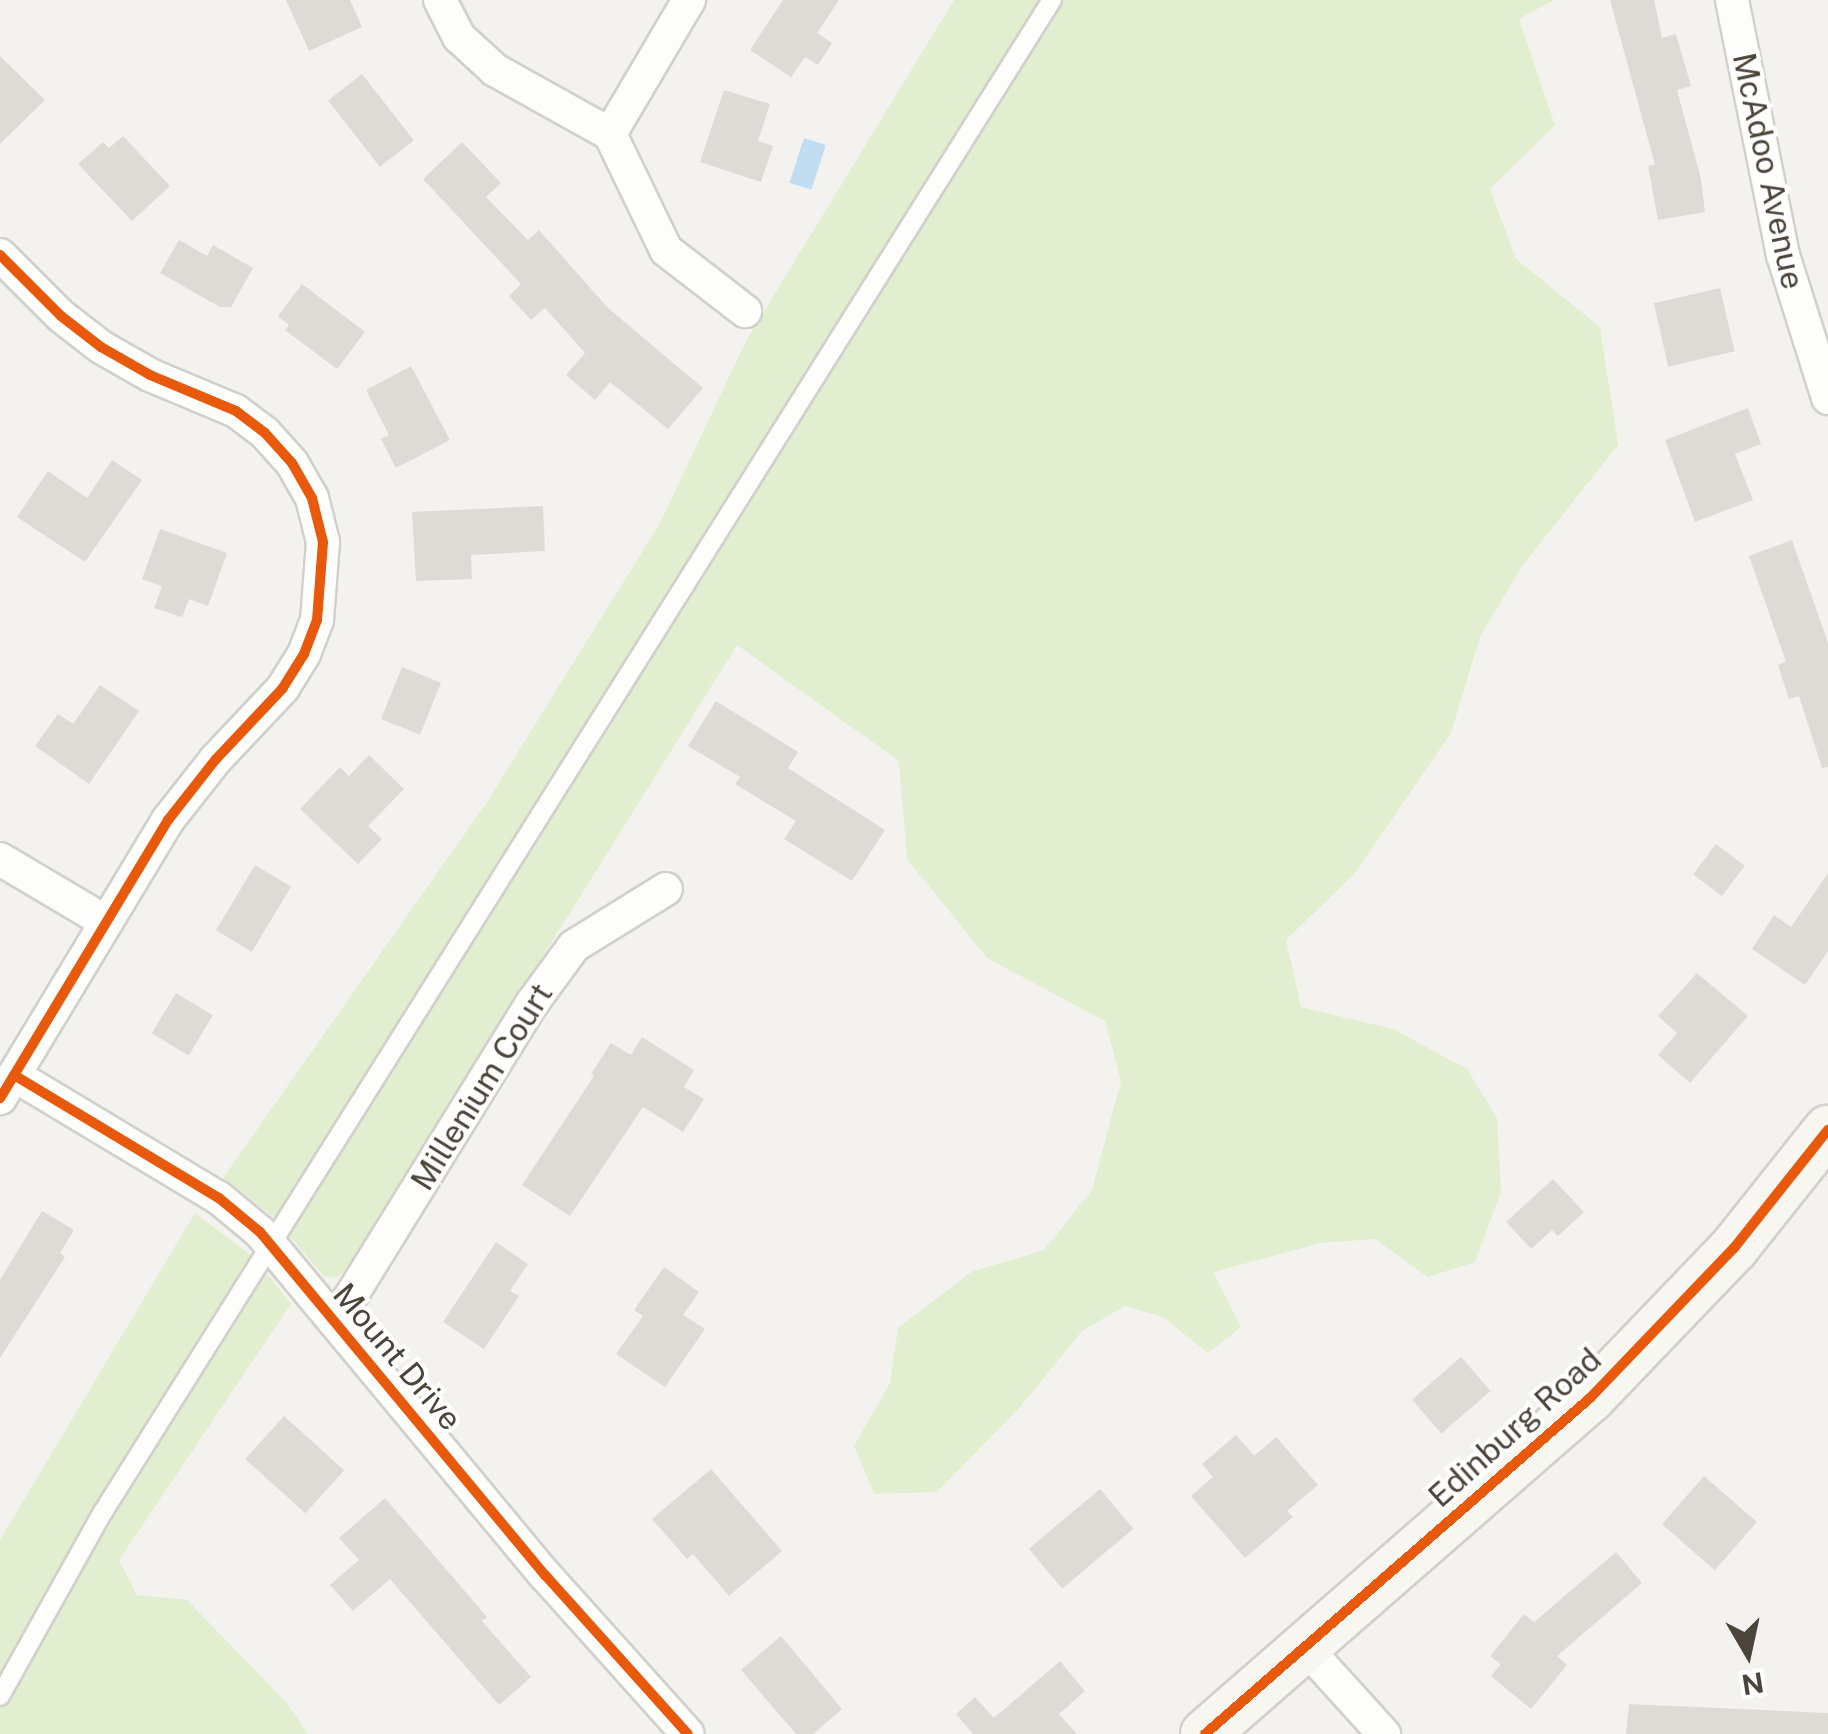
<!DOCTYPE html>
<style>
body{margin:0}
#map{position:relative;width:1828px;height:1734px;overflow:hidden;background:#f4f2ee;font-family:"Public Sans",sans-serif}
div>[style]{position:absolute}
.green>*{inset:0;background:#e1eecf}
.water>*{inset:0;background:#c0ddf1;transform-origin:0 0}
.building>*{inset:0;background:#dedbd6;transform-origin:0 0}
.roads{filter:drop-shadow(2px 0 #d2d0cb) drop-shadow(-2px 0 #d2d0cb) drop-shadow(0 2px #d2d0cb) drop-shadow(0 -2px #d2d0cb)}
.service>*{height:18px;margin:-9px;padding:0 9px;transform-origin:9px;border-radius:9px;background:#fdfdfc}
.minor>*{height:32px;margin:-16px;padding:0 16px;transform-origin:16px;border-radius:16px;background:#fdfdfc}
.secondary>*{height:48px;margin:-24px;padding:0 24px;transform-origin:24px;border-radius:24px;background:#f7f6f1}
.cycleway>*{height:10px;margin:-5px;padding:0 5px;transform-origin:5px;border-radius:5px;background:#e8590c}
span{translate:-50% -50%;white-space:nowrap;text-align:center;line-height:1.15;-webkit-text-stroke:8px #fff;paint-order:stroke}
.street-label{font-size:32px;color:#4b4439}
.north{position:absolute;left:1698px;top:1604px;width:100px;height:100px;-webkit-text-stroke:8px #fff;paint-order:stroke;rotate:171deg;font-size:28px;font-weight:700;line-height:40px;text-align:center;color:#4b4439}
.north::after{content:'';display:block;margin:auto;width:35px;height:45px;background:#4b4439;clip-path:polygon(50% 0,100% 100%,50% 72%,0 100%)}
</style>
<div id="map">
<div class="green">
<i style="clip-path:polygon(954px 0,1554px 0,1519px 19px,1555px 125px,1490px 189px,1516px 259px,1600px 327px,1618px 445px,1522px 566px,1480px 637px,1451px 733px,1355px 873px,1286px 940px,1301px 1007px,1393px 1029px,1467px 1069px,1497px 1118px,1501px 1192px,1475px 1262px,1428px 1277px,1375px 1239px,1321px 1243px,1213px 1272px,1241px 1327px,1208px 1353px,1163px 1317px,1125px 1306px,1082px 1331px,1020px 1407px,937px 1492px,874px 1494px,854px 1446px,890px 1383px,898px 1328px,971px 1272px,1044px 1250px,1092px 1190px,1121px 1081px,1105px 1021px,987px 958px,907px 859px,899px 761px,737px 645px,349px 1267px,337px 1278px,325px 1277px,272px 1216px,223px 1178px,487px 802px,660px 523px,746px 341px)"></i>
<i style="clip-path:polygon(195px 1213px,255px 1258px,291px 1304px,119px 1560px,137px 1595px,187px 1600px,287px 1703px,308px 1734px,0 1734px,0 1540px)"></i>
</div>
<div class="water">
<i style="left:804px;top:138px;width:23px;height:47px;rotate:18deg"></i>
</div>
<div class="building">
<i style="clip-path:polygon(286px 0,350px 0,362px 27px,309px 51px)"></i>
<i style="clip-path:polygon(783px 0,839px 0,817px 33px,832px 43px,818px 65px,805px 57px,791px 77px,750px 50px)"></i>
<i style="clip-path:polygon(1610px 0,1654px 0,1662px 38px,1676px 34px,1691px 86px,1677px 90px,1701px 179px,1705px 212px,1658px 220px,1648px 166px,1655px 165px)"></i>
<i style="clip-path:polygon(0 56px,45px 100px,0 144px)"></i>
<i style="left:362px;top:74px;width:84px;height:43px;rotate:52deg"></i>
<i style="clip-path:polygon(724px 90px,770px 104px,758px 141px,773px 146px,761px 182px,700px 162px)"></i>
<i style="clip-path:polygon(123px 136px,170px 186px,132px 221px,78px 164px,103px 142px,109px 148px)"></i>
<i style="clip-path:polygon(462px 142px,501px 183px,486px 197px,528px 240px,539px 230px,608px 308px,703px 388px,668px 429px,610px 382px,595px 400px,566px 375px,585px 353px,545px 308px,531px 320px,509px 296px,521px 284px,423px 179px)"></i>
<i style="clip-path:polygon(179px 240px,207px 256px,213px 245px,253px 268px,231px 307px,220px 307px,160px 273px)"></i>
<i style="clip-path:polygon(302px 284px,365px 332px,337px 369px,285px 330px,289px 325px,278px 316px)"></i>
<i style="left:1720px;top:288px;width:65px;height:68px;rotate:77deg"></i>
<i style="clip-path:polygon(411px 366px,450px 440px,396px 468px,381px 439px,389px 435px,366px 390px)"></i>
<i style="clip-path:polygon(1748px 408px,1761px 444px,1735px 454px,1753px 500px,1695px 522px,1665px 440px)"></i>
<i style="clip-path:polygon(112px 460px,142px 480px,85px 562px,17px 517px,48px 471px,87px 498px)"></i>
<i style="clip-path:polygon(543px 506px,545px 551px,471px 555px,472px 579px,416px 581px,412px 512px)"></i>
<i style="clip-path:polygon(160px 529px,227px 553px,208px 606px,189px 599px,182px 617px,154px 608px,162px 586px,142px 579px)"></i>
<i style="clip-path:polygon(1792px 540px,1828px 643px,1828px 767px,1822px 768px,1799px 696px,1789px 699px,1778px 665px,1786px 662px,1749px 556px)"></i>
<i style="left:402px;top:667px;width:42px;height:56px;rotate:22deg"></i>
<i style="clip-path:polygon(100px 685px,139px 711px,89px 784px,35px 746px,58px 714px,73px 724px)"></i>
<i style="clip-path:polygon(716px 701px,798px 752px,788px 768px,885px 830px,852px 881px,784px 839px,796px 821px,735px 784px,740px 777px,688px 746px)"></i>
<i style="clip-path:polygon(369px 755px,404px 789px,368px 826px,382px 839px,358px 864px,300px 809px,340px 767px,349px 776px)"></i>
<i style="left:1716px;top:844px;width:36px;height:38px;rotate:37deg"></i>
<i style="left:255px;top:865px;width:42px;height:76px;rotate:31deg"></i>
<i style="clip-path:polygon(1828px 873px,1828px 951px,1805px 985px,1752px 949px,1774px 915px,1791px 927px)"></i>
<i style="clip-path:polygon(1697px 973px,1748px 1016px,1690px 1083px,1658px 1055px,1677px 1033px,1658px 1016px)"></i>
<i style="left:176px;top:993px;width:43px;height:47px;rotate:31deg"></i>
<i style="clip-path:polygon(642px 1037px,694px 1070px,684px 1087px,704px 1099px,683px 1132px,643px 1107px,570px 1216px,522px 1185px,594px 1076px,591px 1074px,611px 1043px,631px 1055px)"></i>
<i style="clip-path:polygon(1553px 1179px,1584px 1212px,1558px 1236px,1552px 1230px,1531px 1249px,1506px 1222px)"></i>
<i style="clip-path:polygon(42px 1211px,74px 1230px,60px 1253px,65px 1257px,0 1358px,0 1280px)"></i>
<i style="clip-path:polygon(496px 1242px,528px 1264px,510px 1291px,519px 1296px,484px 1349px,443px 1322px)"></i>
<i style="clip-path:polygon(664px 1267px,699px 1292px,683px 1315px,705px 1329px,665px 1387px,616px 1354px,643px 1316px,634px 1310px)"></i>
<i style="left:1461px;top:1357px;width:45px;height:65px;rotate:49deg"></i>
<i style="left:284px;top:1416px;width:81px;height:58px;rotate:42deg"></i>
<i style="clip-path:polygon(1236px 1435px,1254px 1456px,1276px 1437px,1318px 1485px,1287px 1511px,1293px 1517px,1245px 1558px,1191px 1496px,1213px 1477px,1202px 1464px)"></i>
<i style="clip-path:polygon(711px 1469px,782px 1551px,729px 1596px,693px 1554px,687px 1559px,652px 1519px)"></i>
<i style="left:1704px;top:1476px;width:70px;height:64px;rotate:41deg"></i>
<i style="left:1100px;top:1489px;width:52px;height:93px;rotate:50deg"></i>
<i style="clip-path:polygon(385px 1498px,487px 1617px,482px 1621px,531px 1677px,499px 1705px,390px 1579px,353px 1611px,330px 1585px,359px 1560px,339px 1538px)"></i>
<i style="clip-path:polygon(1616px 1552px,1642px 1583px,1557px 1656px,1567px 1665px,1531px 1709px,1491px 1676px,1501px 1664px,1490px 1656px,1524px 1614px,1534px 1622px)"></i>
<i style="clip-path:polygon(781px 1636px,842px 1709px,813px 1734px,796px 1734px,741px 1670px)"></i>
<i style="clip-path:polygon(1060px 1661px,1085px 1691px,1059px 1714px,1077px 1734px,973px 1734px,956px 1714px,975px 1697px,994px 1718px)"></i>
<i style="clip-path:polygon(1629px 1704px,1828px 1713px,1828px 1734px,1626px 1734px)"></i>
</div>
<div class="roads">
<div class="service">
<i style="left:0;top:1696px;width:211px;rotate:-60.8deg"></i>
<i style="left:103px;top:1512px;width:1785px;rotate:-57.89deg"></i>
</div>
<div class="minor">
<i style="left:440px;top:0;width:42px;rotate:62.8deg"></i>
<i style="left:459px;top:37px;width:49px;rotate:42.5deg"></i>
<i style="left:495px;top:70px;width:132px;rotate:29.1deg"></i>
<i style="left:1732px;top:0;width:260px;rotate:78.7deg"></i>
<i style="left:1783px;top:255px;width:150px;rotate:72.5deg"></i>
<i style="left:610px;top:134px;width:129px;rotate:64.2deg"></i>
<i style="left:666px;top:250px;width:100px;rotate:37.7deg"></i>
<i style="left:610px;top:134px;width:156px;rotate:-59.5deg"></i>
<i style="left:0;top:255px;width:86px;rotate:45deg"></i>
<i style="left:61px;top:316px;width:51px;rotate:37.8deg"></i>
<i style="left:101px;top:347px;width:56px;rotate:29.7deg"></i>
<i style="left:150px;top:375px;width:93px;rotate:22.7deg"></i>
<i style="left:236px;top:411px;width:36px;rotate:37deg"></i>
<i style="left:265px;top:433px;width:40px;rotate:48deg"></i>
<i style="left:292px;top:463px;width:40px;rotate:60.3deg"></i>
<i style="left:312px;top:498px;width:45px;rotate:76deg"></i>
<i style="left:323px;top:542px;width:78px;rotate:94.4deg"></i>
<i style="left:317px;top:620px;width:36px;rotate:111deg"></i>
<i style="left:304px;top:654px;width:40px;rotate:122deg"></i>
<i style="left:283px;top:688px;width:98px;rotate:133.3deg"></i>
<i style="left:216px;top:759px;width:78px;rotate:128.2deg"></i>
<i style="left:168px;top:820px;width:325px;rotate:121.1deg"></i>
<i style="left:0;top:859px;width:123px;rotate:30.7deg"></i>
<i style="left:14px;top:1075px;width:239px;rotate:31deg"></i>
<i style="left:219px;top:1198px;width:53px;rotate:39.7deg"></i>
<i style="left:260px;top:1232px;width:447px;rotate:50.3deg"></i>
<i style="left:546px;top:1576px;width:212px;rotate:48.1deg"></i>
<i style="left:335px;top:1322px;width:376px;rotate:-58.3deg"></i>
<i style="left:533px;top:1002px;width:69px;rotate:-53.8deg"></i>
<i style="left:574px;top:946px;width:108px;rotate:-31.8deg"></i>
<i style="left:1305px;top:1647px;width:118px;rotate:47.8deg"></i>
</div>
<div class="secondary">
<i style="left:1205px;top:1734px;width:511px;rotate:-41.11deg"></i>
<i style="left:1590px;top:1398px;width:208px;rotate:-46.2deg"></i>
<i style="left:1734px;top:1248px;width:151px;rotate:-51.5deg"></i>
</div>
</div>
<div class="cycleway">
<i style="left:0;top:255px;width:86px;rotate:45deg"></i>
<i style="left:61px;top:316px;width:51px;rotate:37.8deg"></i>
<i style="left:101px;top:347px;width:56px;rotate:29.7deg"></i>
<i style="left:150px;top:375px;width:93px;rotate:22.7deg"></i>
<i style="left:236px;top:411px;width:36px;rotate:37deg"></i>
<i style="left:265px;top:433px;width:40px;rotate:48deg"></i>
<i style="left:292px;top:463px;width:40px;rotate:60.3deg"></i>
<i style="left:312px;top:498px;width:45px;rotate:76deg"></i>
<i style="left:323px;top:542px;width:78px;rotate:94.4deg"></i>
<i style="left:317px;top:620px;width:36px;rotate:111deg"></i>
<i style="left:304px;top:654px;width:40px;rotate:122deg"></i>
<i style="left:283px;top:688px;width:98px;rotate:133.3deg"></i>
<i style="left:216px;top:759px;width:78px;rotate:128.2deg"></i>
<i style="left:168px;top:820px;width:325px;rotate:121.1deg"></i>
<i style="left:14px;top:1075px;width:239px;rotate:31deg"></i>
<i style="left:219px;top:1198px;width:53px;rotate:39.7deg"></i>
<i style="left:260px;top:1232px;width:447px;rotate:50.3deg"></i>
<i style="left:546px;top:1576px;width:212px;rotate:48.1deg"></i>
<i style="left:1205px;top:1734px;width:511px;rotate:-41.11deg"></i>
<i style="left:1590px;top:1398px;width:208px;rotate:-46.2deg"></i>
<i style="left:1734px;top:1248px;width:151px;rotate:-51.5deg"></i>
</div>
<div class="street-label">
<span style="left:1768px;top:171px;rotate:78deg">McAdoo Avenue</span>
<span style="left:482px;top:1087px;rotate:-58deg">Millenium Court</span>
<span style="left:397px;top:1357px;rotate:50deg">Mount Drive</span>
<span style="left:1515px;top:1428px;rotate:-42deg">Edinburg Road</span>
</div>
<div class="north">N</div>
</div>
